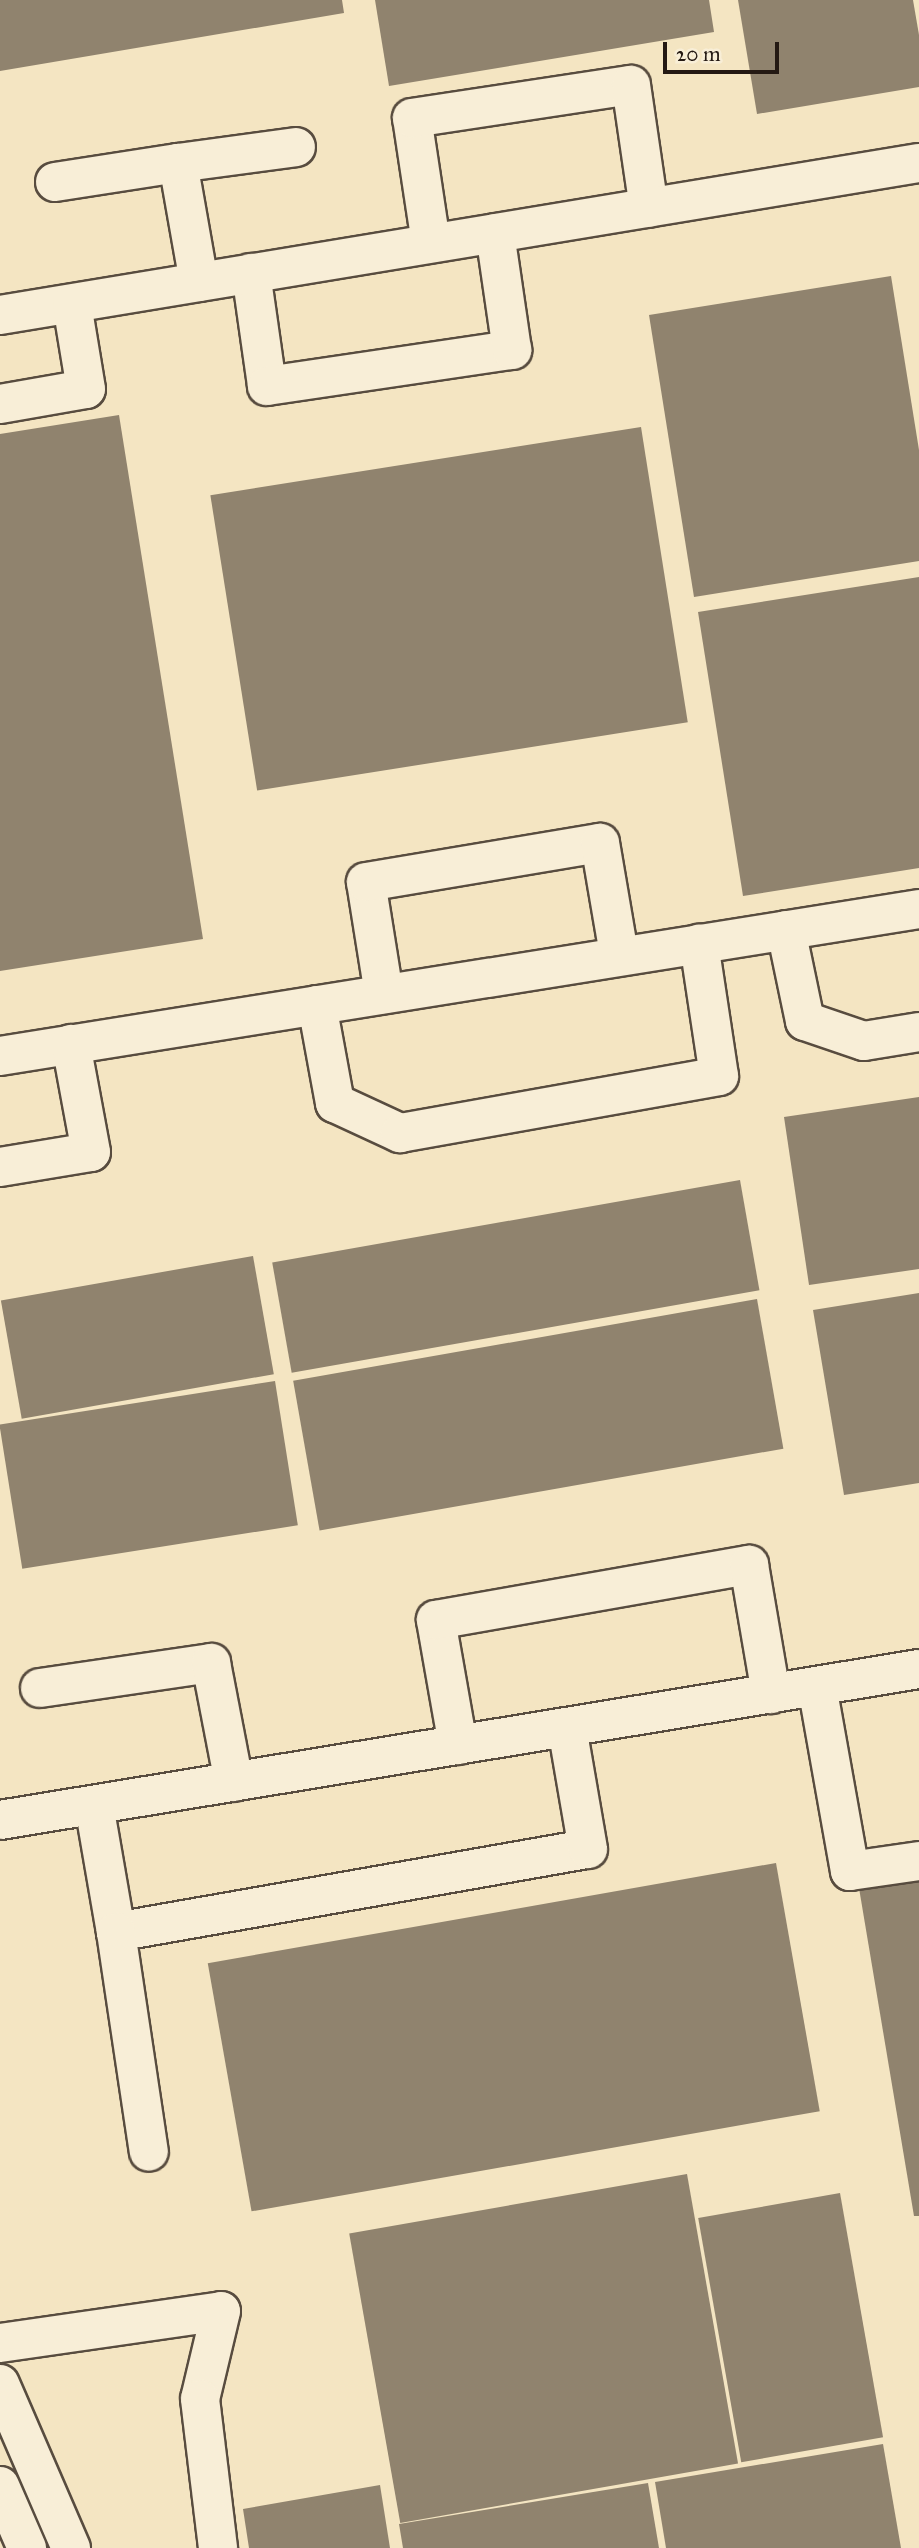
<!DOCTYPE html>
<style>
body{margin:0}
#map{position:relative;width:919px;height:2548px;overflow:hidden;background:#f4e5c2;font-family:"IM FELL Great Primer",serif}
div>[style]{position:absolute}
.building>*{inset:0;background:#90836e;transform-origin:0 0}
.roads{filter:drop-shadow(2px 0 #584c3f) drop-shadow(-2px 0 #584c3f) drop-shadow(0 2px #584c3f) drop-shadow(0 -2px #584c3f)}
.minor>*{height:38px;margin:-19px;padding:0 19px;transform-origin:19px;border-radius:19px;background:#f8eed7}
span{translate:-50% -50%;white-space:nowrap;text-align:center;line-height:1.15;-webkit-text-stroke:6px #f8eed7;paint-order:stroke}
.scale{position:absolute;left:663px;top:42px;width:116px;height:32px;box-sizing:border-box;border:4px solid #241913;border-top:0;padding-left:9px;font-size:21px;line-height:24px;white-space:nowrap;color:#241913;-webkit-text-stroke:5px #f8eed7;paint-order:stroke}
</style>
<div id="map">
<div class="building">
<i style="clip-path:polygon(0 0,342px 0,344px 13px,0 71px)"></i>
<i style="clip-path:polygon(375px 0,709px 0,714px 32px,389px 86px)"></i>
<i style="clip-path:polygon(738px 0,913px 0,919px 35px,919px 87px,757px 114px)"></i>
<i style="clip-path:polygon(891px 276px,919px 450px,919px 561px,694px 597px,649px 315px)"></i>
<i style="clip-path:polygon(119px 415px,203px 939px,0 971px,0 434px)"></i>
<i style="left:641px;top:427px;width:299px;height:436px;rotate:81deg"></i>
<i style="clip-path:polygon(919px 577px,919px 868px,743px 896px,698px 612px)"></i>
<i style="clip-path:polygon(919px 1097px,919px 1269px,809px 1285px,784px 1117px)"></i>
<i style="left:740px;top:1180px;width:112px;height:475px;rotate:80deg"></i>
<i style="left:253px;top:1256px;width:120px;height:256px;rotate:80deg"></i>
<i style="clip-path:polygon(919px 1293px,919px 1483px,844px 1495px,813px 1310px)"></i>
<i style="left:757px;top:1299px;width:152px;height:471px;rotate:80deg"></i>
<i style="left:275px;top:1381px;width:146px;height:279px;rotate:81deg"></i>
<i style="left:776px;top:1863px;width:252px;height:577px;rotate:80deg"></i>
<i style="clip-path:polygon(919px 1878px,919px 2216px,914px 2216px,859px 1888px)"></i>
<i style="left:687px;top:2174px;width:294px;height:343px;rotate:80deg"></i>
<i style="left:840px;top:2193px;width:248px;height:144px;rotate:80deg"></i>
<i style="clip-path:polygon(883px 2444px,901px 2548px,666px 2548px,655px 2482px)"></i>
<i style="clip-path:polygon(648px 2483px,659px 2548px,403px 2548px,399px 2524px)"></i>
<i style="clip-path:polygon(380px 2485px,390px 2548px,249px 2548px,243px 2509px)"></i>
</div>
<div class="roads">
<div class="minor">
<i style="left:55px;top:182px;width:124px;rotate:-8.8deg"></i>
<i style="left:431px;top:243px;width:126px;rotate:-98.6deg"></i>
<i style="left:412px;top:118px;width:221px;rotate:-8.6deg"></i>
<i style="left:631px;top:85px;width:124px;rotate:81.7deg"></i>
<i style="left:251px;top:273px;width:114px;rotate:81.9deg"></i>
<i style="left:267px;top:386px;width:248px;rotate:-8.4deg"></i>
<i style="left:512px;top:350px;width:118px;rotate:-98.3deg"></i>
<i style="left:199px;top:282px;width:121px;rotate:-100deg"></i>
<i style="left:178px;top:163px;width:119px;rotate:-7.7deg"></i>
<i style="left:0;top:315px;width:931px;rotate:-9.39deg"></i>
<i style="left:0;top:404px;width:87px;rotate:-9.9deg"></i>
<i style="left:86px;top:389px;width:86px;rotate:-99.4deg"></i>
<i style="left:786px;top:930px;width:93px;rotate:78.2deg"></i>
<i style="left:805px;top:1021px;width:62px;rotate:18.7deg"></i>
<i style="left:864px;top:1041px;width:56px;rotate:-9.3deg"></i>
<i style="left:384px;top:994px;width:113px;rotate:-99.1deg"></i>
<i style="left:366px;top:882px;width:237px;rotate:-9.5deg"></i>
<i style="left:600px;top:843px;width:113px;rotate:80.3deg"></i>
<i style="left:317px;top:1005px;width:100px;rotate:79.6deg"></i>
<i style="left:335px;top:1103px;width:72px;rotate:24.8deg"></i>
<i style="left:400px;top:1133px;width:324px;rotate:-10.1deg"></i>
<i style="left:719px;top:1076px;width:134px;rotate:-98.6deg"></i>
<i style="left:0;top:1056px;width:931px;rotate:-9.09deg"></i>
<i style="left:0;top:1167px;width:92px;rotate:-9.4deg"></i>
<i style="left:91px;top:1152px;width:110px;rotate:-100.5deg"></i>
<i style="left:817px;top:1686px;width:188px;rotate:79.9deg"></i>
<i style="left:850px;top:1871px;width:70px;rotate:-8.2deg"></i>
<i style="left:40px;top:1688px;width:173px;rotate:-8.3deg"></i>
<i style="left:211px;top:1663px;width:121px;rotate:79.1deg"></i>
<i style="left:458px;top:1745px;width:127px;rotate:-100deg"></i>
<i style="left:436px;top:1620px;width:318px;rotate:-10deg"></i>
<i style="left:749px;top:1565px;width:131px;rotate:80.3deg"></i>
<i style="left:94px;top:1805px;width:129px;rotate:80.2deg"></i>
<i style="left:116px;top:1932px;width:479px;rotate:-10deg"></i>
<i style="left:588px;top:1849px;width:123px;rotate:-99.8deg"></i>
<i style="left:0;top:1820px;width:931px;rotate:-9.33deg"></i>
<i style="left:116px;top:1932px;width:222px;rotate:81.5deg"></i>
<i style="left:0;top:2343px;width:223px;rotate:-8.2deg"></i>
<i style="left:221px;top:2311px;width:90px;rotate:103.4deg"></i>
<i style="left:200px;top:2399px;width:150px;rotate:83.1deg"></i>
<i style="left:0;top:2384px;width:179px;rotate:66.6deg"></i>
<i style="left:0;top:2486px;width:68px;rotate:66.5deg"></i>
</div>
</div>
<div class="scale">20 m</div>
</div>
